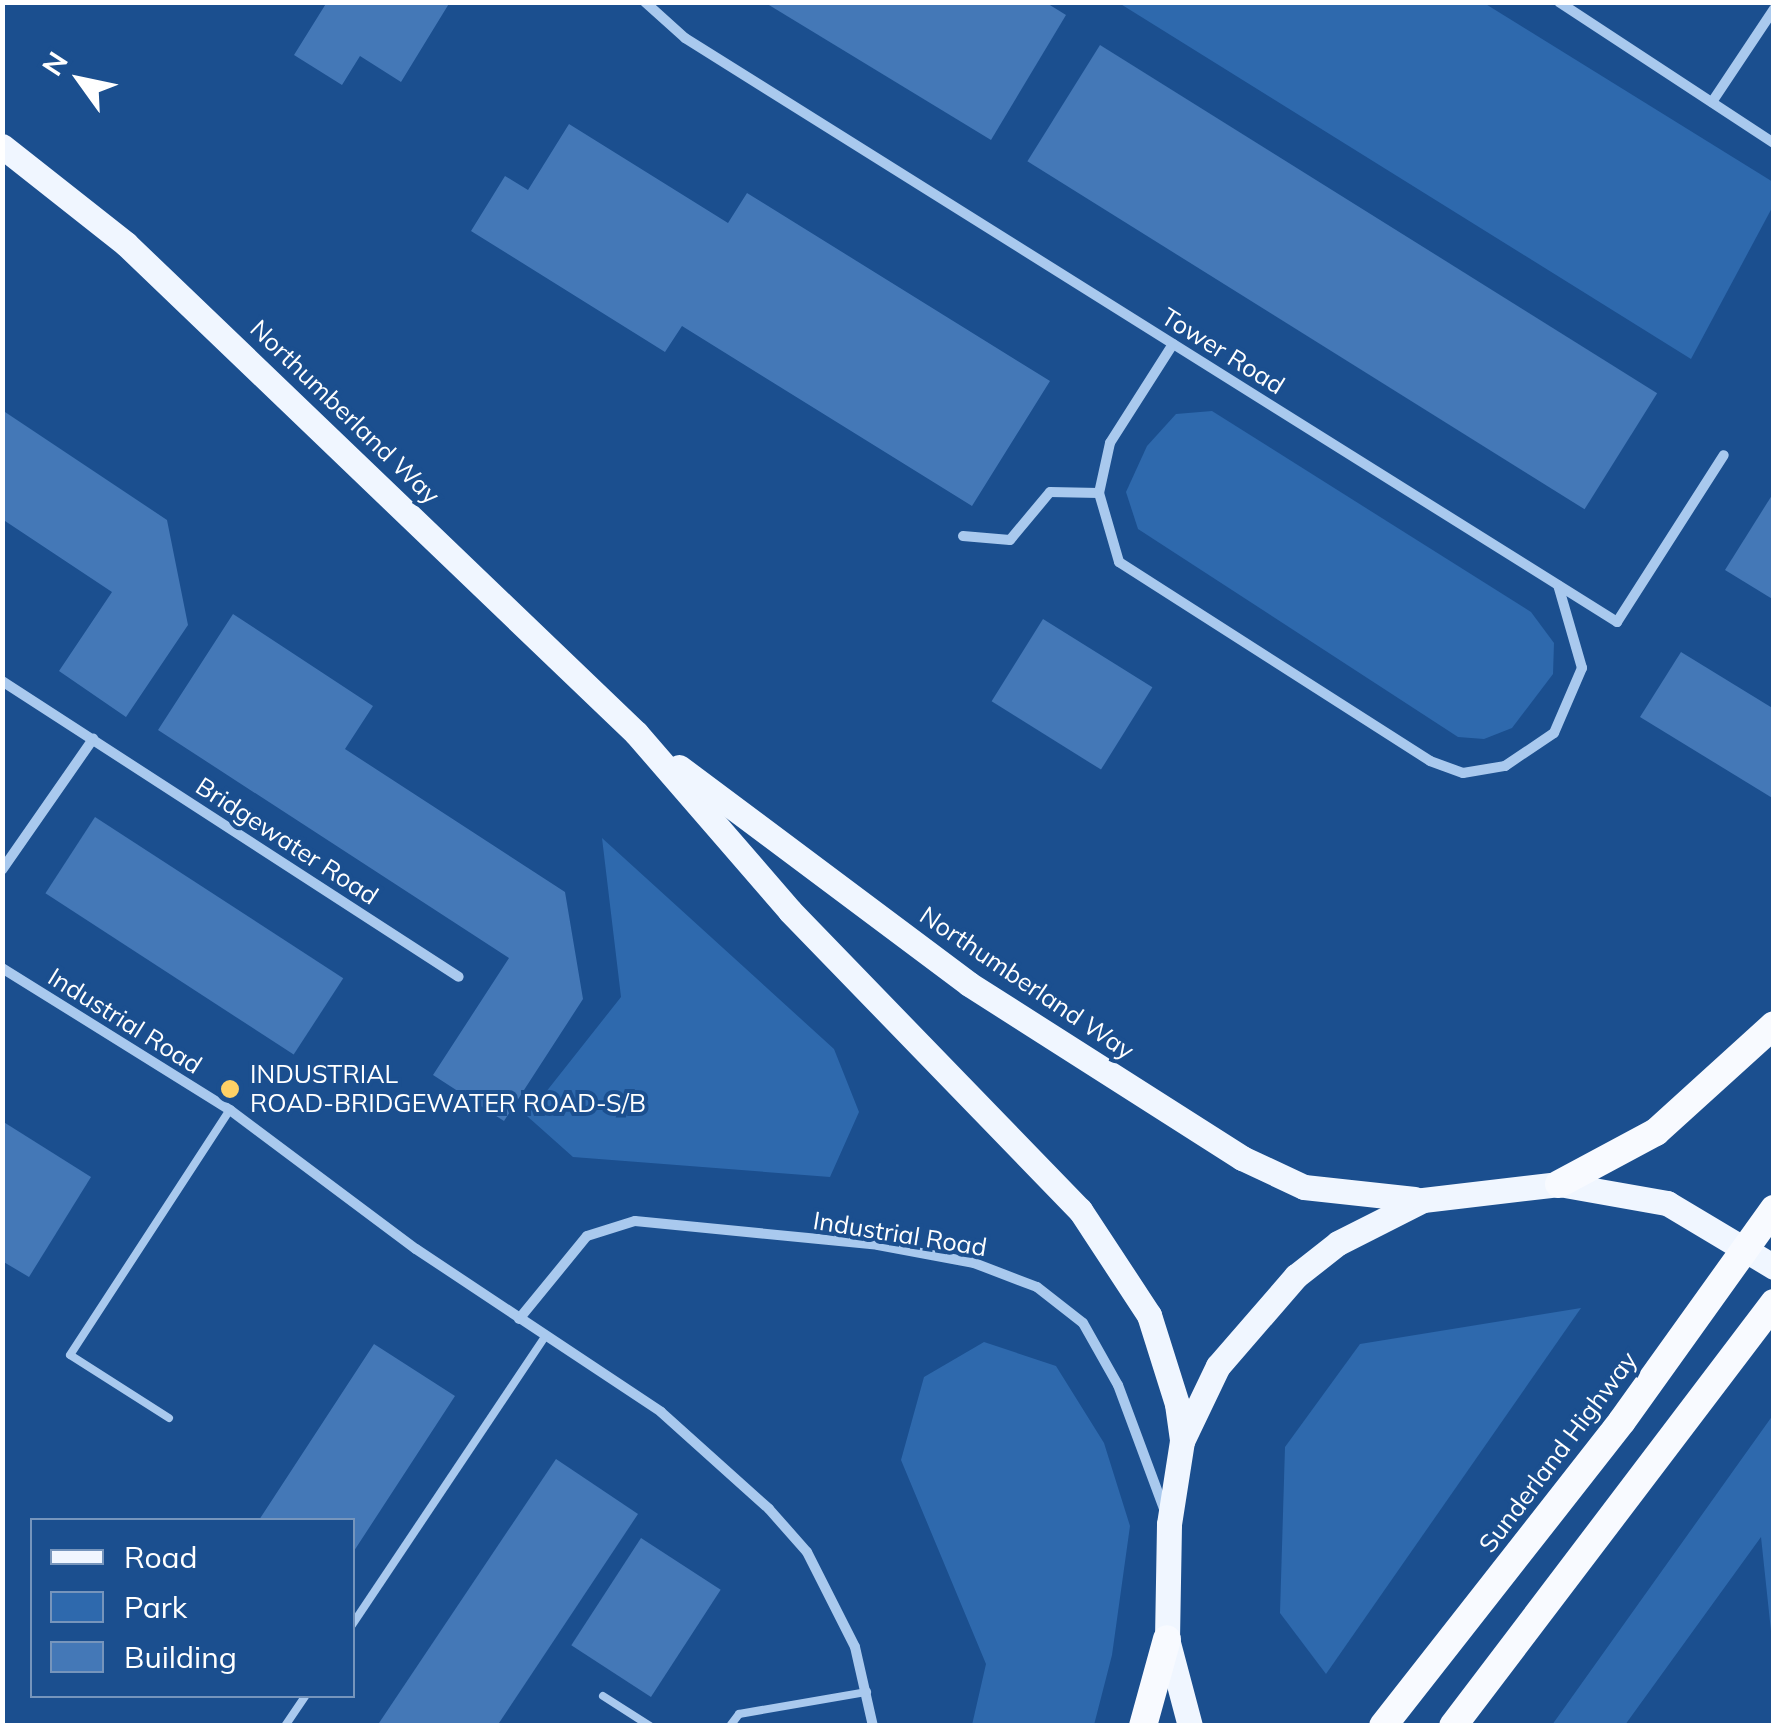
<!DOCTYPE html>
<style>
body{margin:0}
#map{position:relative;width:1776px;height:1728px;overflow:hidden;background:#1b4f8f;font-family:Mulish,sans-serif}
div>[style]{position:absolute}
.green>*{inset:0;background:#2e69ad}
.building>*{inset:0;background:#4478b7;transform-origin:0 0}
.service>*{height:8px;margin:-4px;padding:0 4px;transform-origin:4px;border-radius:4px;background:#a9c9ee}
.minor>*{height:10px;margin:-5px;padding:0 5px;transform-origin:5px;border-radius:5px;background:#a9c9ee}
.primary>*{height:25px;margin:-12.5px;padding:0 12.5px;transform-origin:12.5px;border-radius:12.5px;background:#f0f6ff}
.trunk>*{height:28px;margin:-14px;padding:0 14px;transform-origin:14px;border-radius:14px;background:#f8faff}
.dots>*{width:28px;height:28px;translate:-50% -50%;box-sizing:border-box;border:5px solid #1b4f8f;border-radius:50%}
span{translate:-50% -50%;white-space:nowrap;text-align:center;line-height:1.15;-webkit-text-stroke:8px #1b4f8f;paint-order:stroke}
.street-label{font-size:25px;color:#fff}
.poi-label{font-size:25px;color:#fff}
.left{translate:0 -50%;text-align:left}
.frame{position:absolute;inset:0;border:5px solid #fff;pointer-events:none}
.legend{position:absolute;left:30px;top:1518px;width:325px;height:180px;box-sizing:border-box;background:#1b4f8f;border:2px solid #7695bc;margin:0;padding:12px 18px;list-style:none;font-size:30px;color:#fff}
.legend li{display:flex;align-items:center;gap:20px;height:50px}
.legend b{width:50px;border:2px solid #7695bc}
.north{position:absolute;left:30px;top:30px;width:100px;height:100px;-webkit-text-stroke:8px #1b4f8f;paint-order:stroke;rotate:303deg;font-size:28px;font-weight:700;line-height:40px;text-align:center;color:#fff}
.north::after{content:'';display:block;margin:auto;width:35px;height:45px;background:#fff;clip-path:polygon(50% 0,100% 100%,50% 72%,0 100%)}
</style>
<div id="map">
<div class="green">
<i style="clip-path:polygon(1119px 3px,1484px 3px,1773px 182px,1773px 206px,1691px 359px)"></i>
<i style="clip-path:polygon(1212px 411px,1531px 612px,1554px 643px,1553px 674px,1512px 728px,1484px 739px,1458px 737px,1138px 529px,1126px 492px,1147px 446px,1176px 414px)"></i>
<i style="clip-path:polygon(602px 838px,834px 1049px,859px 1112px,830px 1177px,573px 1157px,527px 1116px,621px 997px)"></i>
<i style="clip-path:polygon(1581px 1308px,1326px 1674px,1280px 1613px,1285px 1447px,1360px 1344px)"></i>
<i style="clip-path:polygon(984px 1342px,1056px 1366px,1104px 1443px,1130px 1526px,1112px 1655px,1094px 1725px,972px 1725px,986px 1664px,901px 1460px,924px 1377px)"></i>
<i style="clip-path:polygon(1773px 1415px,1773px 1650px,1761px 1537px,1625px 1725px,1552px 1725px)"></i>
</div>
<div class="building">
<i style="clip-path:polygon(327px 2px,450px 2px,401px 82px,360px 56px,342px 85px,294px 55px)"></i>
<i style="clip-path:polygon(764px 2px,1045px 2px,1066px 15px,991px 140px)"></i>
<i style="left:1100px;top:45px;width:657px;height:137px;rotate:32deg"></i>
<i style="clip-path:polygon(569px 124px,728px 223px,747px 193px,1050px 381px,972px 506px,682px 326px,665px 352px,471px 231px,505px 176px,528px 190px)"></i>
<i style="clip-path:polygon(2px 410px,167px 520px,188px 625px,126px 717px,59px 671px,112px 592px,2px 519px)"></i>
<i style="clip-path:polygon(1774px 492px,1774px 600px,1725px 570px)"></i>
<i style="clip-path:polygon(233px 614px,373px 706px,345px 749px,565px 892px,583px 999px,504px 1121px,433px 1075px,509px 958px,158px 730px)"></i>
<i style="left:1043px;top:619px;width:129px;height:97px;rotate:32deg"></i>
<i style="clip-path:polygon(1681px 652px,1774px 709px,1774px 799px,1640px 717px)"></i>
<i style="left:95px;top:817px;width:296px;height:91px;rotate:33deg"></i>
<i style="clip-path:polygon(2px 1121px,91px 1177px,29px 1277px,2px 1261px)"></i>
<i style="clip-path:polygon(374px 1344px,455px 1396px,352px 1554px,352px 1520px,259px 1520px)"></i>
<i style="clip-path:polygon(556px 1459px,638px 1514px,497px 1726px,377px 1726px)"></i>
<i style="left:641px;top:1538px;width:95px;height:128px;rotate:33deg"></i>
</div>
<div class="service">
<i style="left:169px;top:1418px;width:117px;rotate:-147.5deg"></i>
<i style="left:70px;top:1355px;width:293px;rotate:-56.9deg"></i>
<i style="left:352px;top:1625px;width:347px;rotate:-56.2deg"></i>
<i style="left:603px;top:1696px;width:56px;rotate:32.6deg"></i>
<i style="left:285px;top:1726px;width:36px;rotate:-56deg"></i>
<i style="left:730px;top:1726px;width:15px;rotate:-53deg"></i>
<i style="left:739px;top:1714px;width:130px;rotate:-9.8deg"></i>
</div>
<div class="minor">
<i style="left:645px;top:2px;width:54px;rotate:42deg"></i>
<i style="left:685px;top:38px;width:1100px;rotate:32.07deg"></i>
<i style="left:1617px;top:622px;width:198px;rotate:-57.4deg"></i>
<i style="left:1559px;top:2px;width:257px;rotate:33.3deg"></i>
<i style="left:1712px;top:102px;width:112px;rotate:-56.3deg"></i>
<i style="left:1173px;top:344px;width:117px;rotate:122.5deg"></i>
<i style="left:1110px;top:443px;width:51px;rotate:102.4deg"></i>
<i style="left:1099px;top:493px;width:72px;rotate:73.8deg"></i>
<i style="left:1119px;top:562px;width:369px;rotate:32.6deg"></i>
<i style="left:1430px;top:761px;width:35px;rotate:20deg"></i>
<i style="left:1463px;top:773px;width:43px;rotate:-9.5deg"></i>
<i style="left:1505px;top:766px;width:59px;rotate:-34deg"></i>
<i style="left:1554px;top:733px;width:71px;rotate:-66.7deg"></i>
<i style="left:1582px;top:668px;width:86px;rotate:-106.1deg"></i>
<i style="left:963px;top:536px;width:47px;rotate:4.9deg"></i>
<i style="left:1010px;top:540px;width:62px;rotate:-50.2deg"></i>
<i style="left:1050px;top:492px;width:49px;rotate:1.2deg"></i>
<i style="left:2px;top:681px;width:544px;rotate:32.93deg"></i>
<i style="left:2px;top:870px;width:160px;rotate:-55.2deg"></i>
<i style="left:2px;top:968px;width:269px;rotate:31.9deg"></i>
<i style="left:230px;top:1110px;width:232px;rotate:36.8deg"></i>
<i style="left:416px;top:1249px;width:294px;rotate:33.6deg"></i>
<i style="left:661px;top:1412px;width:145px;rotate:41.9deg"></i>
<i style="left:769px;top:1509px;width:57px;rotate:48.5deg"></i>
<i style="left:807px;top:1552px;width:106px;rotate:63.2deg"></i>
<i style="left:855px;top:1647px;width:81px;rotate:77.2deg"></i>
<i style="left:519px;top:1319px;width:107px;rotate:-50.7deg"></i>
<i style="left:587px;top:1236px;width:50px;rotate:-17.4deg"></i>
<i style="left:635px;top:1221px;width:244px;rotate:5.6deg"></i>
<i style="left:878px;top:1245px;width:98px;rotate:10.6deg"></i>
<i style="left:974px;top:1263px;width:67px;rotate:20.9deg"></i>
<i style="left:1037px;top:1287px;width:58px;rotate:38deg"></i>
<i style="left:1083px;top:1323px;width:71px;rotate:60.6deg"></i>
<i style="left:1118px;top:1385px;width:132px;rotate:69.6deg"></i>
</div>
<div class="primary">
<i style="left:2px;top:146px;width:158px;rotate:38.3deg"></i>
<i style="left:126px;top:244px;width:707px;rotate:43.8deg"></i>
<i style="left:636px;top:733px;width:235px;rotate:49.1deg"></i>
<i style="left:790px;top:911px;width:417px;rotate:45.9deg"></i>
<i style="left:1080px;top:1210px;width:126px;rotate:56.7deg"></i>
<i style="left:1149px;top:1315px;width:93px;rotate:72.5deg"></i>
<i style="left:1177px;top:1404px;width:37px;rotate:82deg"></i>
<i style="left:679px;top:767px;width:362px;rotate:36.8deg"></i>
<i style="left:969px;top:984px;width:324px;rotate:32.5deg"></i>
<i style="left:1242px;top:1158px;width:68px;rotate:25.1deg"></i>
<i style="left:1304px;top:1187px;width:111px;rotate:6.2deg"></i>
<i style="left:1190px;top:1726px;width:90px;rotate:-104.8deg"></i>
<i style="left:1167px;top:1639px;width:115px;rotate:-89deg"></i>
<i style="left:1169px;top:1524px;width:84px;rotate:-81.1deg"></i>
<i style="left:1182px;top:1441px;width:83px;rotate:-64.4deg"></i>
<i style="left:1218px;top:1366px;width:119px;rotate:-49.1deg"></i>
<i style="left:1296px;top:1276px;width:53px;rotate:-38.2deg"></i>
<i style="left:1338px;top:1243px;width:95px;rotate:-26.8deg"></i>
<i style="left:1423px;top:1200px;width:137px;rotate:-6.7deg"></i>
<i style="left:1559px;top:1184px;width:110px;rotate:10deg"></i>
<i style="left:1667px;top:1203px;width:125px;rotate:30.9deg"></i>
</div>
<div class="trunk">
<i style="left:1559px;top:1184px;width:110px;rotate:-28.2deg"></i>
<i style="left:1656px;top:1132px;width:159px;rotate:-42.2deg"></i>
<i style="left:1143px;top:1726px;width:90px;rotate:-74.6deg"></i>
<i style="left:1383px;top:1726px;width:387px;rotate:-51.9deg"></i>
<i style="left:1622px;top:1421px;width:261px;rotate:-54.4deg"></i>
<i style="left:1453px;top:1726px;width:531px;rotate:-52.81deg"></i>
</div>
<div class="dots">
<i style="left:230px;top:1089px;background:#ffd166"></i>
</div>
<div class="street-label">
<span style="left:1223px;top:351px;rotate:32deg">Tower Road</span>
<span style="left:345px;top:412px;rotate:44deg">Northumberland Way</span>
<span style="left:287px;top:841px;rotate:33deg">Bridgewater Road</span>
<span style="left:1027px;top:983px;rotate:34deg">Northumberland Way</span>
<span style="left:125px;top:1021px;rotate:32deg">Industrial Road</span>
<span style="left:900px;top:1234px;rotate:9deg">Industrial Road</span>
<span style="left:1558px;top:1452px;rotate:-53deg">Sunderland Highway</span>
</div>
<div class="poi-label">
<span class="left" style="left:250px;top:1089px">INDUSTRIAL<br>ROAD-BRIDGEWATER ROAD-S/B</span>
</div>
<div class="frame"></div>
<ul class="legend">
<li><b style="height:12px;background:#f0f6ff"></b>Road</li>
<li><b style="height:28px;background:#2e69ad"></b>Park</li>
<li><b style="height:28px;background:#4478b7"></b>Building</li>
</ul>
<div class="north">N</div>
</div>
